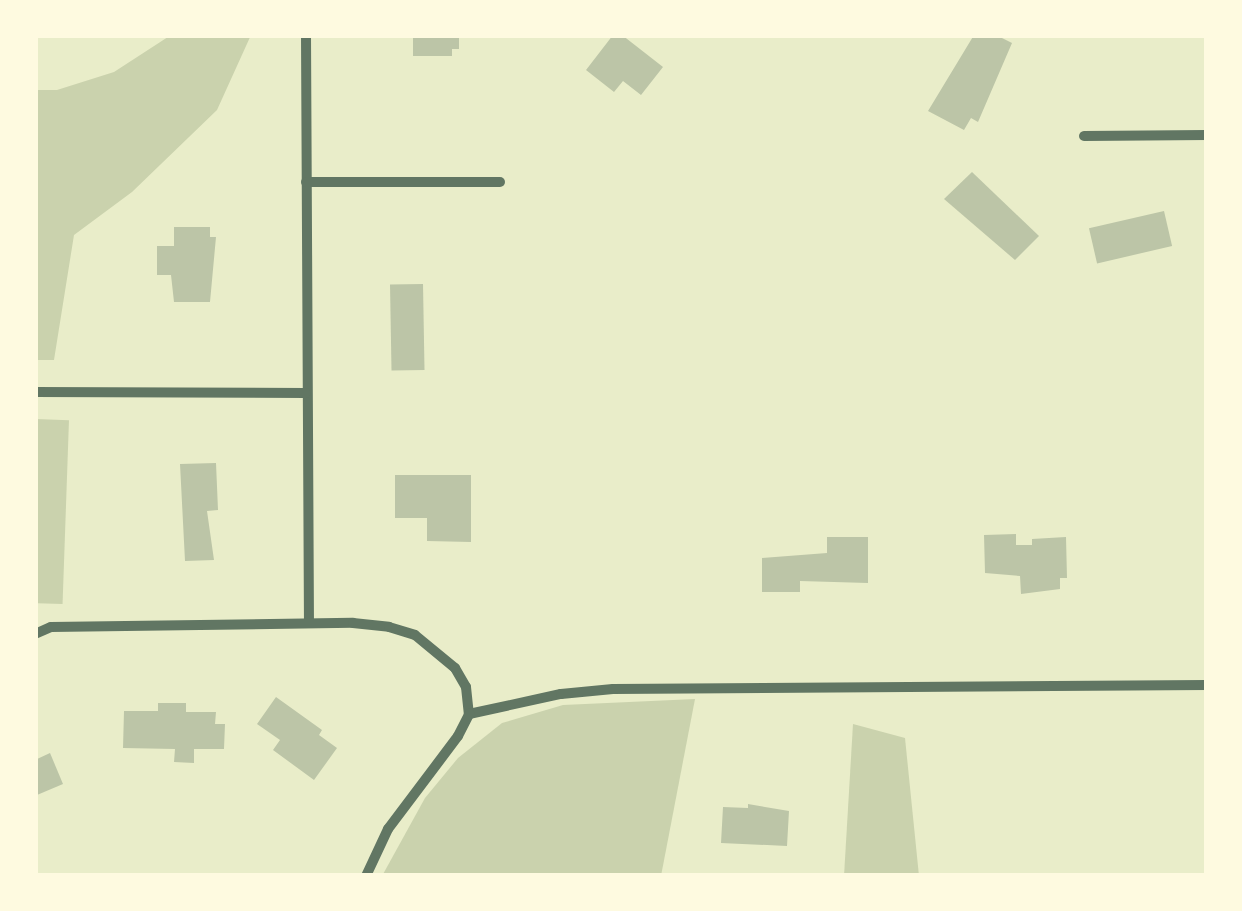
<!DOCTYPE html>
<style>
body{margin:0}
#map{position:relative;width:1242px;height:911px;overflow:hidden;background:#e9edc9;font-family:Spectral,serif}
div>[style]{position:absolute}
.green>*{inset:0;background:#cad2ad;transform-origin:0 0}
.building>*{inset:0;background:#bcc5a7;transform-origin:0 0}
.minor>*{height:10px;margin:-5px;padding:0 5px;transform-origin:5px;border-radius:5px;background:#617663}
span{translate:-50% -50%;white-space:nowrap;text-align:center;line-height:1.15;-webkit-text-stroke:10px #fefae0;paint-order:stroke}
.frame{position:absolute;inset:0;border:38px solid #fefae0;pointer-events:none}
</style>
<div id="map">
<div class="green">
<i style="clip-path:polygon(171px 35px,251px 35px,217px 110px,132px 192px,74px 235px,54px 360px,35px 360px,35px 90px,57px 90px,114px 72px)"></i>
<i style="left:35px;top:419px;width:34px;height:184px;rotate:2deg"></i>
<i style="clip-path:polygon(695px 699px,661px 876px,382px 876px,425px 798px,458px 758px,502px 723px,563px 705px)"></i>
<i style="clip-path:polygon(853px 724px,905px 738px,919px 876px,844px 876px)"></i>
</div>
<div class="building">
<i style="clip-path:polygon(413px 35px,459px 35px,459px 49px,452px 49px,452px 56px,413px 56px)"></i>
<i style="clip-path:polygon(613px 35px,622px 35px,663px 67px,641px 95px,623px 81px,614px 92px,586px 70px)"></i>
<i style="clip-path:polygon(974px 35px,996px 35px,1012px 43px,978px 122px,971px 118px,964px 130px,928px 111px)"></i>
<i style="clip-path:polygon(972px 172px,1039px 236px,1015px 260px,944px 199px)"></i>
<i style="left:1164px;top:211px;width:36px;height:77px;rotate:77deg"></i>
<i style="clip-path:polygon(174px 227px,210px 227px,210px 237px,216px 237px,210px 302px,174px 302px,171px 275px,157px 275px,157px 246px,174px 246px)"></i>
<i style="left:423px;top:284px;width:86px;height:33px;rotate:89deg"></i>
<i style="clip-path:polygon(216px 463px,218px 510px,207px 511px,214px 560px,185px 561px,180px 464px)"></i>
<i style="clip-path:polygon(395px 475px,471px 475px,471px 542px,427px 541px,427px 518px,395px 518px)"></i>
<i style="clip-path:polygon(1016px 534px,1016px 545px,1032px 545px,1032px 539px,1066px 537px,1067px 578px,1060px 578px,1060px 589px,1021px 594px,1020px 576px,985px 573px,984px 535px)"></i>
<i style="clip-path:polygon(827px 537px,868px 537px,868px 583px,800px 581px,800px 592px,762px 592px,762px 558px,827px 553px)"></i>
<i style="clip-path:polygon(276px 697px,322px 730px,319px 735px,337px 748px,314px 780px,273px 750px,280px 740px,257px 724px)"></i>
<i style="clip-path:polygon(158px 703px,186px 703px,186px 712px,216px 712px,215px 724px,225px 724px,224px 749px,194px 749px,194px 763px,174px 762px,175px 749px,123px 748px,124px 711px,158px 711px)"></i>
<i style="clip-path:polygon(50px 753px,63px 784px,37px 795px,35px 760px)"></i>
<i style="clip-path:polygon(748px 804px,789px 811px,787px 846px,721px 843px,723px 807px,748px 808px)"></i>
</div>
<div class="minor">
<i style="left:306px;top:35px;width:588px;rotate:89.71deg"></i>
<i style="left:1084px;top:136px;width:123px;rotate:-0.5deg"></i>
<i style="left:306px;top:182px;width:194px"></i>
<i style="left:35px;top:392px;width:271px;rotate:0.2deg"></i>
<i style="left:35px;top:634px;width:17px;rotate:-24deg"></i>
<i style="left:51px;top:627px;width:302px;rotate:-0.8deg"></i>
<i style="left:353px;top:623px;width:36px;rotate:6deg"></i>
<i style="left:389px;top:627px;width:27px;rotate:17deg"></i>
<i style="left:415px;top:635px;width:52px;rotate:39.5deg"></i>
<i style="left:455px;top:668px;width:22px;rotate:60deg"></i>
<i style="left:466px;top:687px;width:27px;rotate:84deg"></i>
<i style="left:469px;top:714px;width:94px;rotate:-12.3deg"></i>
<i style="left:561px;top:694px;width:52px;rotate:-5.5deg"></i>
<i style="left:613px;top:689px;width:594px;rotate:-0.39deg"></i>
<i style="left:366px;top:876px;width:52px;rotate:-64.9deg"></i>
<i style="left:388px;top:829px;width:116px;rotate:-53deg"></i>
<i style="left:458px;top:736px;width:25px;rotate:-63deg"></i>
</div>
<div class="frame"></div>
</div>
